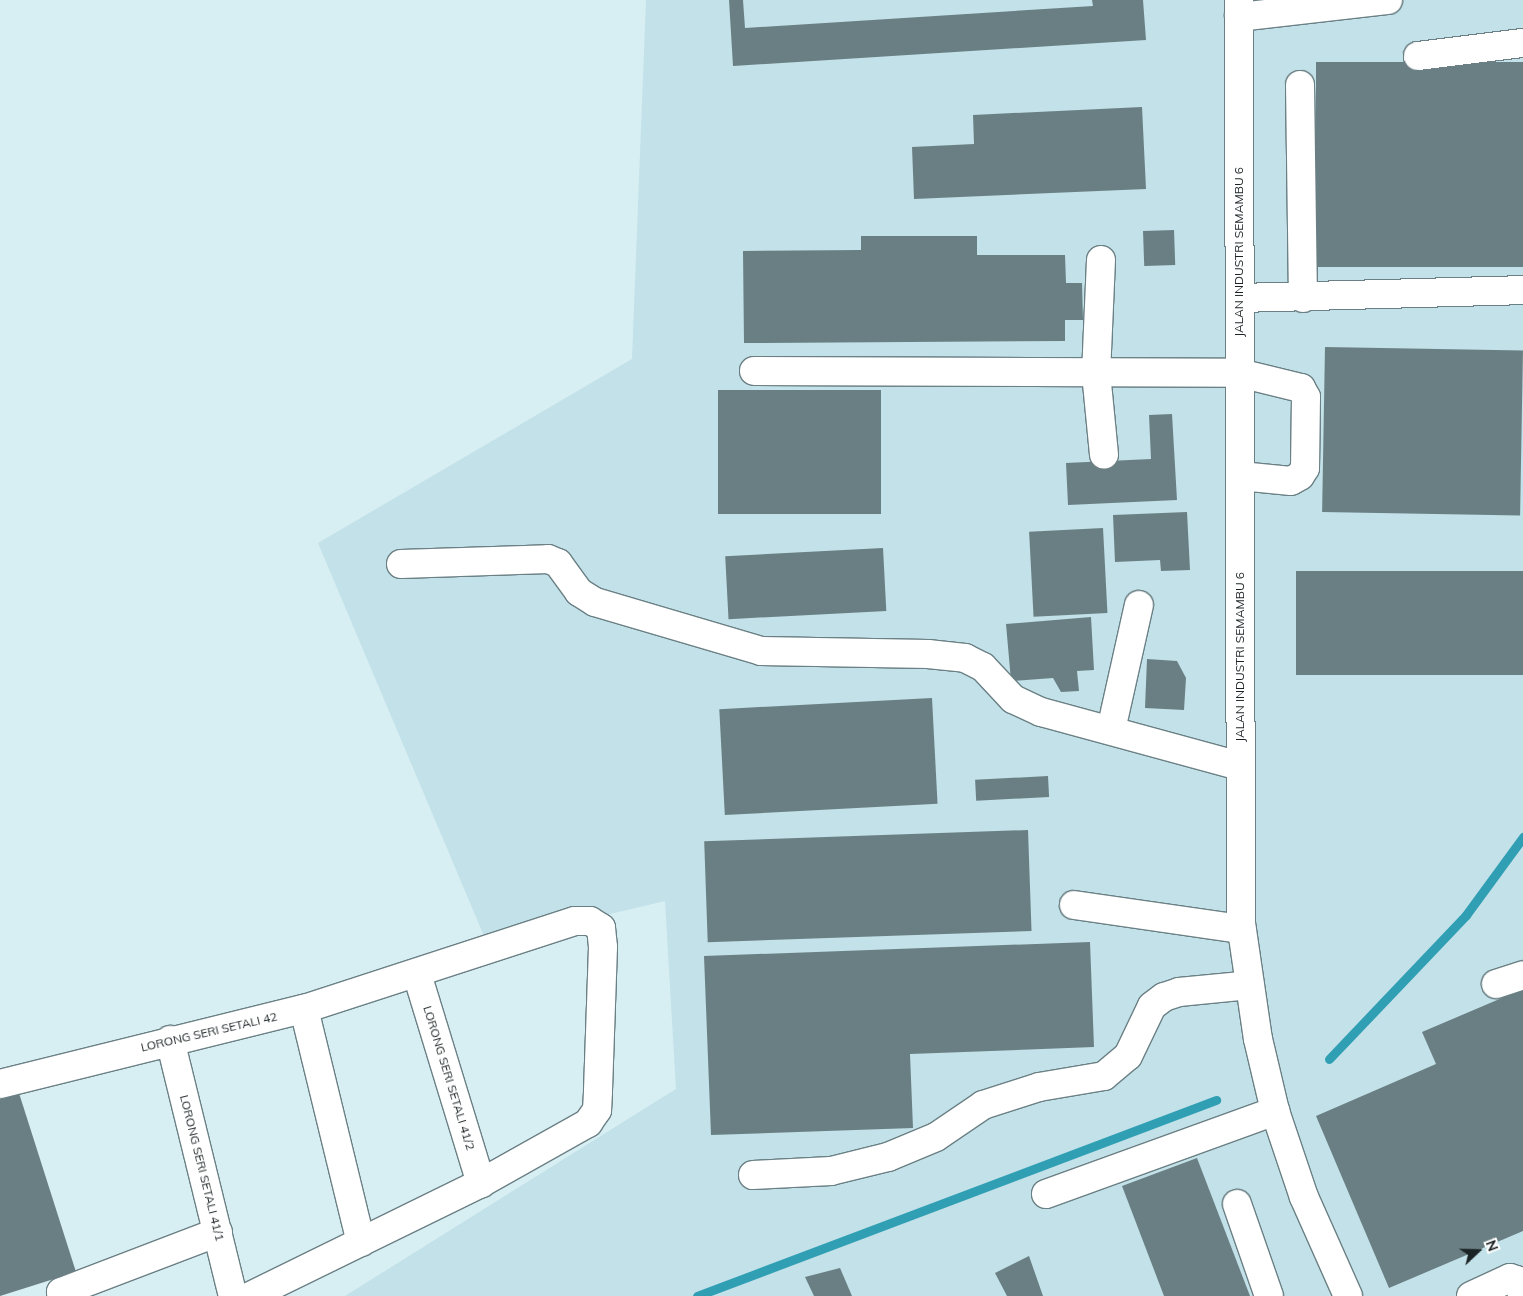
<!DOCTYPE html>
<style>
body{margin:0}
#map{position:relative;width:1523px;height:1296px;overflow:hidden;background:#d7eef3;font-family:Mulish,sans-serif}
div>[style]{position:absolute}
.built>*{inset:0;background:#c2e1e8}
.stream>*{height:9px;margin:-4.5px;padding:0 4.5px;transform-origin:4.5px;border-radius:4.5px;background:#309fb4}
.building>*{inset:0;background:#6a7f84;transform-origin:0 0}
.roads{filter:drop-shadow(1px 0 #6b8085) drop-shadow(-1px 0 #6b8085) drop-shadow(0 1px #6b8085) drop-shadow(0 -1px #6b8085)}
.minor>*{height:28px;margin:-14px;padding:0 14px;transform-origin:14px;border-radius:14px;background:#fff}
span{translate:-50% -50%;white-space:nowrap;text-align:center;line-height:1.15;-webkit-text-stroke:4.5px #fff;paint-order:stroke}
.street-label{font-size:12px;color:#1b2325}
.north{position:absolute;left:1453px;top:1226px;width:50px;height:50px;-webkit-text-stroke:4px #fff;paint-order:stroke;rotate:69deg;font-size:14px;font-weight:700;line-height:20px;text-align:center;color:#1b2325}
.north::after{content:'';display:block;margin:auto;width:18px;height:22px;background:#1b2325;clip-path:polygon(50% 0,100% 100%,50% 72%,0 100%)}
</style>
<div id="map">
<div class="built">
<i style="clip-path:polygon(646px 0,1523px 0,1523px 1296px,345px 1296px,676px 1089px,665px 901px,487px 943px,318px 543px,632px 359px)"></i>
</div>
<div class="stream">
<i style="left:1329px;top:1059px;width:199px;rotate:-46.4deg"></i>
<i style="left:1466px;top:915px;width:97px;rotate:-53.8deg"></i>
<i style="left:697px;top:1296px;width:555px;rotate:-20.69deg"></i>
</div>
<div class="building">
<i style="clip-path:polygon(729px 0,743px 0,745px 28px,1093px 6px,1092px 0,1143px 0,1146px 40px,733px 66px)"></i>
<i style="left:1523px;top:62px;width:205px;height:207px;rotate:90deg"></i>
<i style="clip-path:polygon(1142px 107px,1146px 189px,914px 199px,912px 147px,974px 144px,973px 115px)"></i>
<i style="left:1174px;top:230px;width:35px;height:31px;rotate:88deg"></i>
<i style="clip-path:polygon(861px 236px,977px 236px,977px 255px,1065px 255px,1066px 283px,1082px 283px,1083px 320px,1065px 320px,1065px 341px,744px 343px,743px 251px,861px 250px)"></i>
<i style="left:1325px;top:347px;width:198px;height:165px;rotate:1deg"></i>
<i style="left:881px;top:390px;width:124px;height:163px;rotate:90deg"></i>
<i style="clip-path:polygon(1172px 414px,1177px 500px,1068px 505px,1066px 463px,1151px 459px,1149px 415px)"></i>
<i style="clip-path:polygon(1187px 512px,1190px 570px,1161px 571px,1160px 560px,1115px 562px,1113px 515px)"></i>
<i style="left:1103px;top:528px;width:85px;height:74px;rotate:87deg"></i>
<i style="left:883px;top:548px;width:63px;height:158px;rotate:87deg"></i>
<i style="left:1523px;top:571px;width:104px;height:227px;rotate:90deg"></i>
<i style="clip-path:polygon(1091px 617px,1094px 670px,1077px 671px,1079px 691px,1061px 692px,1053px 678px,1011px 681px,1006px 624px)"></i>
<i style="clip-path:polygon(1147px 659px,1177px 661px,1186px 678px,1184px 710px,1145px 708px)"></i>
<i style="left:932px;top:698px;width:106px;height:213px;rotate:87deg"></i>
<i style="left:1048px;top:776px;width:21px;height:73px;rotate:87deg"></i>
<i style="left:1028px;top:830px;width:101px;height:324px;rotate:88deg"></i>
<i style="clip-path:polygon(1090px 942px,1094px 1047px,910px 1054px,913px 1128px,711px 1135px,704px 956px)"></i>
<i style="clip-path:polygon(1523px 989px,1523px 1231px,1389px 1288px,1316px 1116px,1436px 1064px,1422px 1032px)"></i>
<i style="clip-path:polygon(18px 1090px,76px 1272px,0 1296px,0 1096px)"></i>
<i style="clip-path:polygon(1197px 1158px,1250px 1296px,1164px 1296px,1122px 1186px)"></i>
<i style="clip-path:polygon(1029px 1256px,1043px 1296px,1007px 1296px,995px 1273px)"></i>
<i style="clip-path:polygon(840px 1268px,852px 1296px,814px 1296px,805px 1277px)"></i>
</div>
<div class="roads">
<div class="minor">
<i style="left:1239px;top:0;width:923px;rotate:89.88deg"></i>
<i style="left:1241px;top:923px;width:117px;rotate:81.7deg"></i>
<i style="left:1258px;top:1039px;width:74px;rotate:76.7deg"></i>
<i style="left:1275px;top:1111px;width:91px;rotate:71.4deg"></i>
<i style="left:1304px;top:1197px;width:108px;rotate:66deg"></i>
<i style="left:1239px;top:17px;width:150px;rotate:-6.5deg"></i>
<i style="left:1418px;top:56px;width:106px;rotate:-7.1deg"></i>
<i style="left:1300px;top:85px;width:213px;rotate:89.2deg"></i>
<i style="left:1101px;top:260px;width:113px;rotate:92.5deg"></i>
<i style="left:1096px;top:373px;width:82px;rotate:84.4deg"></i>
<i style="left:1240px;top:298px;width:283px;rotate:-1.6deg"></i>
<i style="left:754px;top:371px;width:485px;rotate:0.2deg"></i>
<i style="left:1239px;top:373px;width:64px;rotate:13.6deg"></i>
<i style="left:1301px;top:388px;width:10px;rotate:61deg"></i>
<i style="left:1306px;top:397px;width:71px;rotate:90.8deg"></i>
<i style="left:1305px;top:468px;width:9px;rotate:122deg"></i>
<i style="left:1300px;top:476px;width:10px;rotate:151deg"></i>
<i style="left:1291px;top:481px;width:51px;rotate:-174.4deg"></i>
<i style="left:401px;top:564px;width:147px;rotate:-1.9deg"></i>
<i style="left:548px;top:559px;width:11px;rotate:22deg"></i>
<i style="left:558px;top:563px;width:36px;rotate:54deg"></i>
<i style="left:579px;top:592px;width:19px;rotate:32deg"></i>
<i style="left:595px;top:602px;width:173px;rotate:16.4deg"></i>
<i style="left:761px;top:651px;width:167px;rotate:1deg"></i>
<i style="left:928px;top:654px;width:37px;rotate:6deg"></i>
<i style="left:965px;top:658px;width:20px;rotate:27deg"></i>
<i style="left:983px;top:667px;width:44px;rotate:46.8deg"></i>
<i style="left:1013px;top:699px;width:31px;rotate:25deg"></i>
<i style="left:1041px;top:712px;width:206px;rotate:15.2deg"></i>
<i style="left:1111px;top:730px;width:128px;rotate:-77.4deg"></i>
<i style="left:1074px;top:905px;width:169px;rotate:8.2deg"></i>
<i style="left:417px;top:974px;width:219px;rotate:73deg"></i>
<i style="left:1496px;top:984px;width:28px;rotate:-18deg"></i>
<i style="left:304px;top:1009px;width:240px;rotate:76.3deg"></i>
<i style="left:170px;top:1040px;width:264px;rotate:76.2deg"></i>
<i style="left:0;top:1084px;width:313px;rotate:-13.9deg"></i>
<i style="left:304px;top:1009px;width:285px;rotate:-18deg"></i>
<i style="left:575px;top:921px;width:15px"></i>
<i style="left:590px;top:921px;width:13px;rotate:32deg"></i>
<i style="left:601px;top:928px;width:19px;rotate:84deg"></i>
<i style="left:603px;top:947px;width:145px;rotate:92deg"></i>
<i style="left:598px;top:1092px;width:18px;rotate:93deg"></i>
<i style="left:597px;top:1110px;width:16px;rotate:125deg"></i>
<i style="left:588px;top:1123px;width:123px;rotate:150.7deg"></i>
<i style="left:481px;top:1183px;width:257px;rotate:153.9deg"></i>
<i style="left:753px;top:1175px;width:78px;rotate:-2.9deg"></i>
<i style="left:831px;top:1171px;width:59px;rotate:-13.8deg"></i>
<i style="left:888px;top:1157px;width:52px;rotate:-22.6deg"></i>
<i style="left:936px;top:1137px;width:57px;rotate:-34.2deg"></i>
<i style="left:983px;top:1105px;width:59px;rotate:-17.8deg"></i>
<i style="left:1039px;top:1087px;width:66px;rotate:-9.6deg"></i>
<i style="left:1104px;top:1076px;width:31px;rotate:-40deg"></i>
<i style="left:1128px;top:1056px;width:55px;rotate:-64.4deg"></i>
<i style="left:1152px;top:1006px;width:15px;rotate:-37deg"></i>
<i style="left:1164px;top:997px;width:16px;rotate:-18deg"></i>
<i style="left:1179px;top:992px;width:71px;rotate:-5.6deg"></i>
<i style="left:1046px;top:1194px;width:244px;rotate:-19.9deg"></i>
<i style="left:1237px;top:1204px;width:97px;rotate:70.8deg"></i>
<i style="left:62px;top:1296px;width:4px;rotate:-104deg"></i>
<i style="left:61px;top:1292px;width:168px;rotate:-20.9deg"></i>
<i style="left:1471px;top:1296px;width:43px;rotate:-24.8deg"></i>
<i style="left:1510px;top:1278px;width:6px;rotate:18deg"></i>
<i style="left:1516px;top:1280px;width:17px;rotate:65deg"></i>
</div>
</div>
<div class="street-label">
<span style="left:1239px;top:252px;rotate:-90deg">JALAN INDUSTRI SEMAMBU 6</span>
<span style="left:1240px;top:657px;rotate:-90deg">JALAN INDUSTRI SEMAMBU 6</span>
<span style="left:209px;top:1032px;rotate:-13deg">LORONG SERI SETALI 42</span>
<span style="left:449px;top:1078px;rotate:73deg">LORONG SERI SETALI 41/2</span>
<span style="left:202px;top:1168px;rotate:76deg">LORONG SERI SETALI 41/1</span>
</div>
<div class="north">N</div>
</div>
